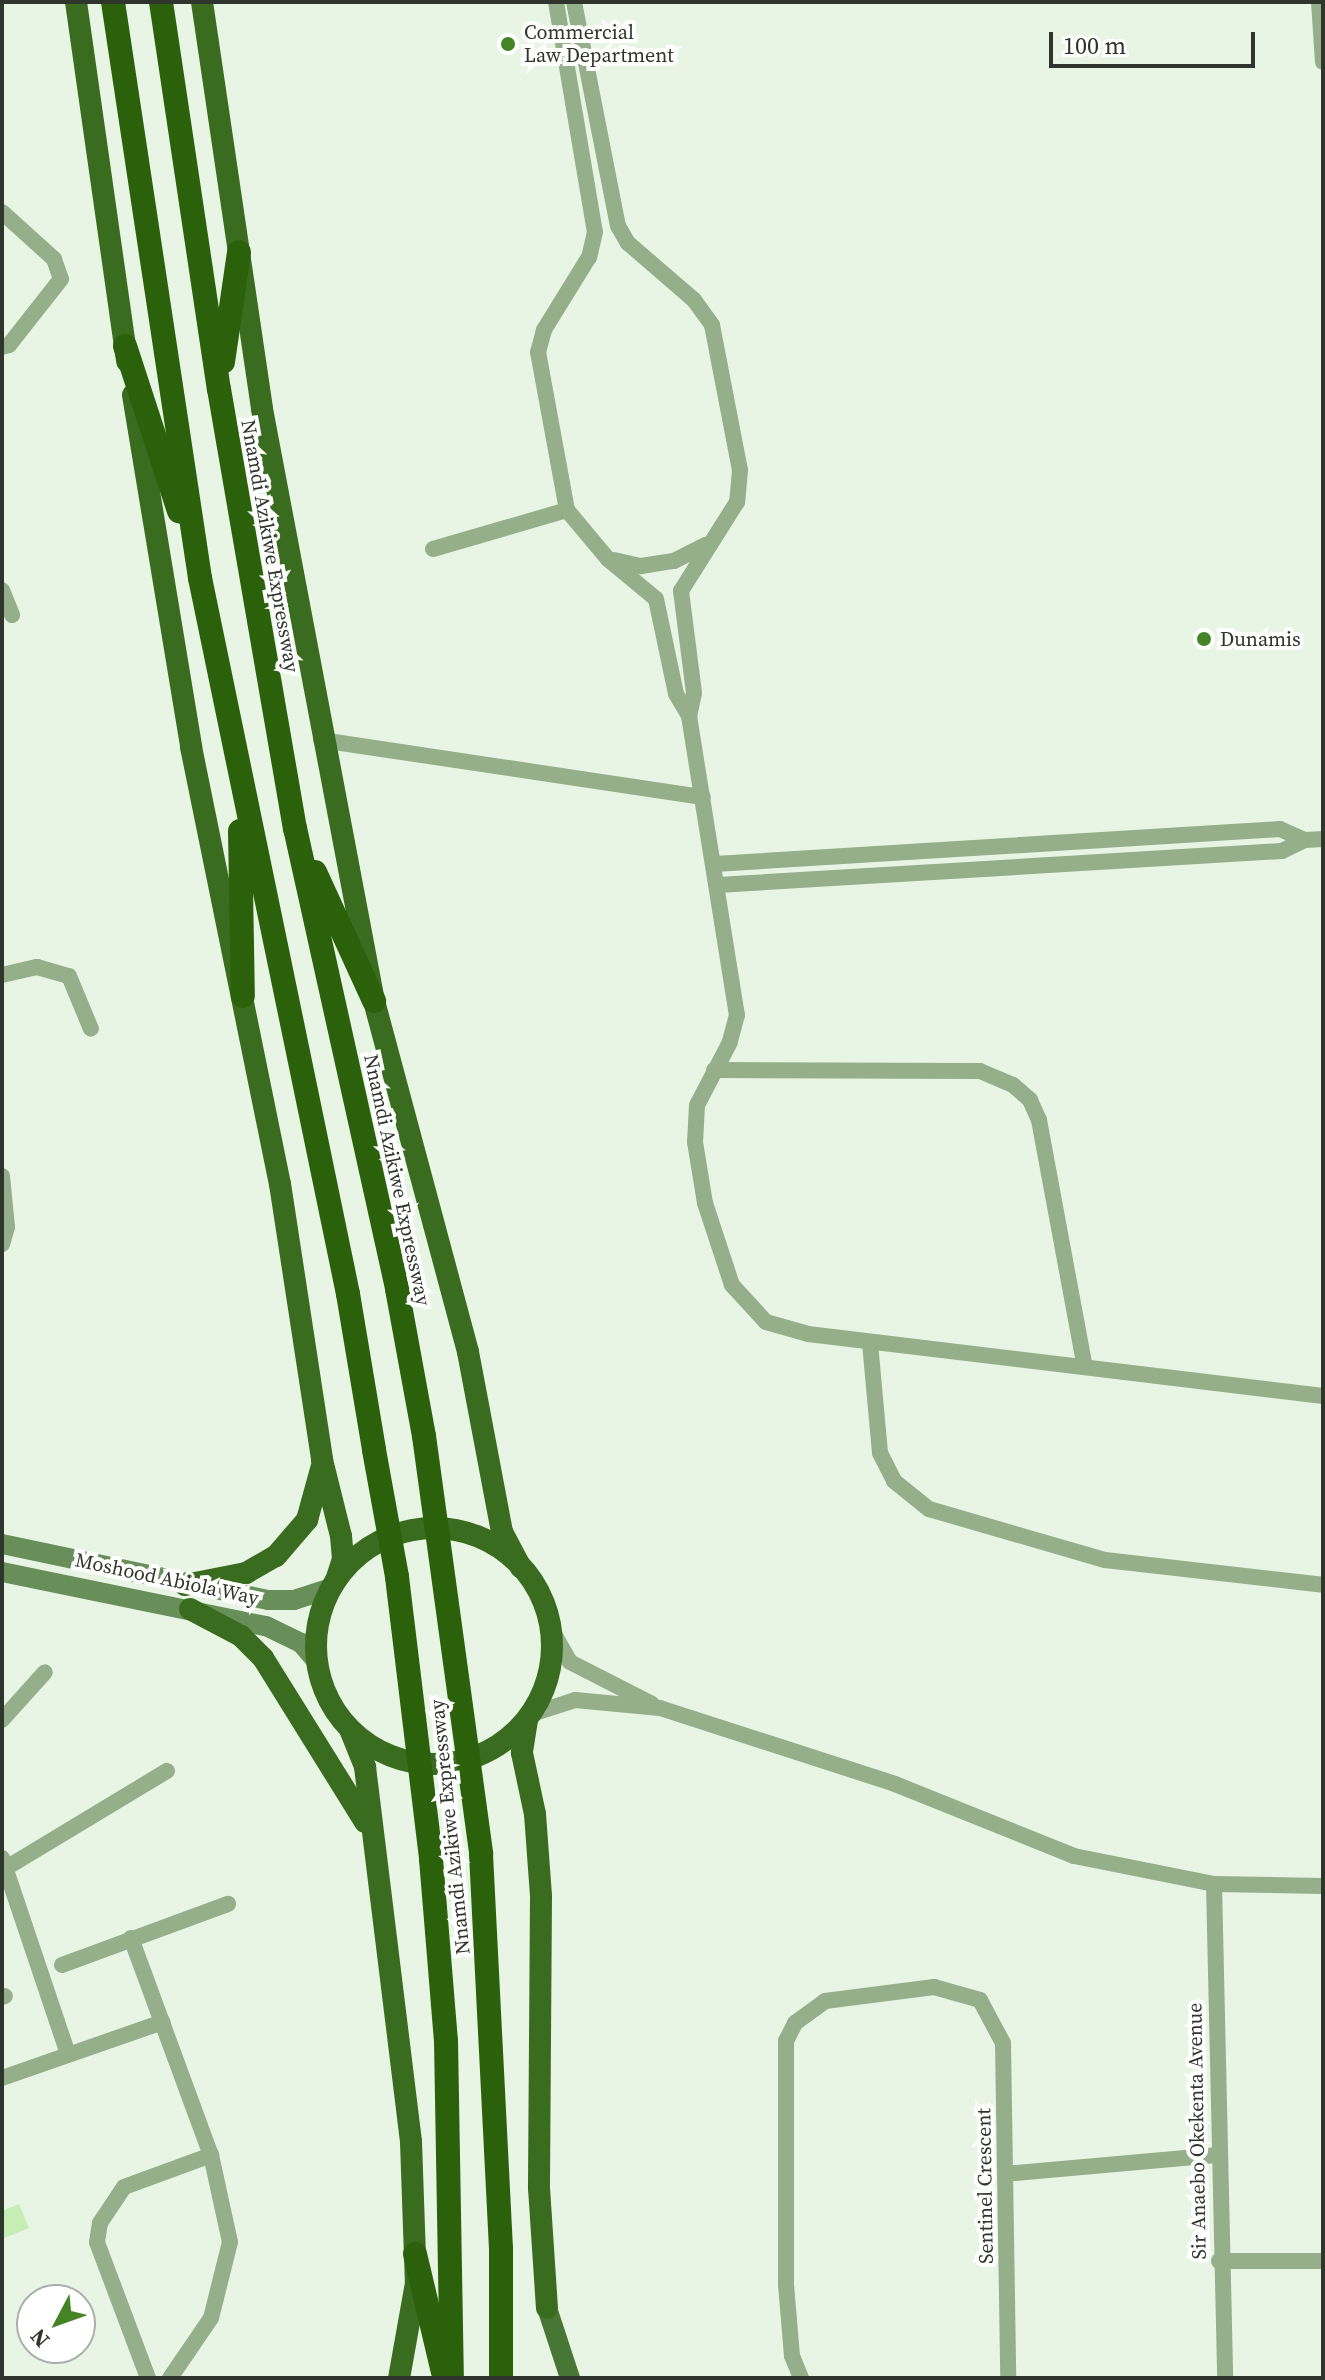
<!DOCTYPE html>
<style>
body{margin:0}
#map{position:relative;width:1325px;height:2380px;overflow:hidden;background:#e9f5e4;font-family:"Source Serif 4",serif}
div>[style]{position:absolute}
.green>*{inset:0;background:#c5eeb5}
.minor>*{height:16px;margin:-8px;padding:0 8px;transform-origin:8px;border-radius:8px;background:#95af8b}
.secondary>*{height:20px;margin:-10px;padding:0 10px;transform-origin:10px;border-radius:10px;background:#688e5a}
.primary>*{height:20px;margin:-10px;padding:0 10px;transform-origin:10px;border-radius:10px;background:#487635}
.trunk>*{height:22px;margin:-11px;padding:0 11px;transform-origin:11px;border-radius:11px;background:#3a6c20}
.trunk>.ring{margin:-11px;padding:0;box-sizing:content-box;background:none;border:22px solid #3a6c20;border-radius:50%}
.motorway>*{height:24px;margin:-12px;padding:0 12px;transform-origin:12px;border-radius:12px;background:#2b610b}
.motorway-bridge>*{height:24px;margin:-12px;padding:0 12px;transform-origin:12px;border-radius:12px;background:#2b610b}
.dots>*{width:22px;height:22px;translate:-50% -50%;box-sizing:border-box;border:4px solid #fff;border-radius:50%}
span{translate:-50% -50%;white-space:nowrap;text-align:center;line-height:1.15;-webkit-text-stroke:8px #fff;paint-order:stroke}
.poi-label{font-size:20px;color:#2f342d}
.left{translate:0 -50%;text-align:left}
.street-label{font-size:20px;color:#2f342d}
.frame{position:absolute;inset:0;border:4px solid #2f342d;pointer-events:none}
.north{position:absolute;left:16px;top:2284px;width:80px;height:80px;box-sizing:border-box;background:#fff;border:2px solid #acaeab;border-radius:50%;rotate:229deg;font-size:22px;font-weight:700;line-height:32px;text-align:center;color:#2f342d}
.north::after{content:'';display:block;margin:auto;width:28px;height:36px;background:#448425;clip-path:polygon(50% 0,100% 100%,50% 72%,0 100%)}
.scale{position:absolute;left:1049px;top:32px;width:206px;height:36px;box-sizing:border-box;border:4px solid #2f342d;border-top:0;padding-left:10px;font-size:24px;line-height:28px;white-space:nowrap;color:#2f342d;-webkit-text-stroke:6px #fff;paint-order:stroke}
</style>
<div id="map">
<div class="green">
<i style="clip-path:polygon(19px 2204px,29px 2228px,2px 2239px,2px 2211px)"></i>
</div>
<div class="minor">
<i style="left:556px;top:2px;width:233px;rotate:80.4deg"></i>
<i style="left:595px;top:232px;width:26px;rotate:103deg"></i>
<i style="left:589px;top:257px;width:86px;rotate:121.7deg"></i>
<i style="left:544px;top:330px;width:23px;rotate:105deg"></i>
<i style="left:538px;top:352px;width:161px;rotate:79.6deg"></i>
<i style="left:567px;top:510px;width:64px;rotate:50.1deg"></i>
<i style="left:608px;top:559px;width:62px;rotate:39.8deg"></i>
<i style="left:656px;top:599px;width:97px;rotate:78.1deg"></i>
<i style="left:676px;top:694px;width:26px;rotate:59deg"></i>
<i style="left:689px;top:716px;width:303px;rotate:80.9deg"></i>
<i style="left:737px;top:1015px;width:28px;rotate:105deg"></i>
<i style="left:730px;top:1042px;width:71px;rotate:117.6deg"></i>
<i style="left:697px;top:1105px;width:37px;rotate:93deg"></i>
<i style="left:695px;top:1142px;width:62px;rotate:80.7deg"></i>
<i style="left:705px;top:1203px;width:86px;rotate:71.8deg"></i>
<i style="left:732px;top:1285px;width:50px;rotate:47.4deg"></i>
<i style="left:766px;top:1322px;width:44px;rotate:15.9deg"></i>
<i style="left:808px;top:1334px;width:519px;rotate:6.86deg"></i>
<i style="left:574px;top:2px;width:228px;rotate:78.9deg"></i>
<i style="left:618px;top:226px;width:20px;rotate:60deg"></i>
<i style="left:628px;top:243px;width:87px;rotate:40.8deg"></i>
<i style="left:694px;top:300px;width:31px;rotate:54deg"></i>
<i style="left:712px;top:325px;width:148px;rotate:79.1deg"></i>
<i style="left:740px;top:470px;width:32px;rotate:95deg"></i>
<i style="left:737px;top:502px;width:105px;rotate:122.2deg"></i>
<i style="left:681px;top:591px;width:103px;rotate:82.7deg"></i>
<i style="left:694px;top:693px;width:24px;rotate:102deg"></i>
<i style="left:1319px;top:2px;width:60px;rotate:86.2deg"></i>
<i style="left:2px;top:212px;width:70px;rotate:42.1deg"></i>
<i style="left:54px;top:259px;width:21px;rotate:71deg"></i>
<i style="left:61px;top:279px;width:84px;rotate:128.2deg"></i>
<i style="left:9px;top:345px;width:7px;rotate:164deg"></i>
<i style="left:433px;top:549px;width:140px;rotate:-16.2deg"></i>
<i style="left:614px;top:560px;width:28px;rotate:13deg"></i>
<i style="left:641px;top:566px;width:33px;rotate:-9deg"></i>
<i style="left:674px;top:561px;width:36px;rotate:-27deg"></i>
<i style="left:2px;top:590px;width:27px;rotate:68deg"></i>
<i style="left:321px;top:740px;width:386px;rotate:8.5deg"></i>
<i style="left:715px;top:864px;width:566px;rotate:-3.54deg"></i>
<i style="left:1280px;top:829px;width:27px;rotate:24deg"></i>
<i style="left:1305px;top:840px;width:18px;rotate:-3deg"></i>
<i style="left:718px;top:885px;width:565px;rotate:-3.45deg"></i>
<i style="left:1282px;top:851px;width:25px;rotate:-26deg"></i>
<i style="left:2px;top:975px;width:36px;rotate:-13deg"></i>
<i style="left:37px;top:967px;width:33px;rotate:16deg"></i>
<i style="left:69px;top:976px;width:57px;rotate:67.5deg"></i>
<i style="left:714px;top:1070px;width:266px;rotate:0.2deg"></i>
<i style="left:980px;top:1071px;width:36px;rotate:23deg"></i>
<i style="left:1013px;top:1085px;width:23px;rotate:41deg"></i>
<i style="left:1030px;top:1100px;width:22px;rotate:66deg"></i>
<i style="left:1039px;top:1120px;width:251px;rotate:79.5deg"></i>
<i style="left:2px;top:1176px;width:51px;rotate:84.4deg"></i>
<i style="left:7px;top:1227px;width:18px;rotate:106deg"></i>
<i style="left:870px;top:1343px;width:110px;rotate:84.8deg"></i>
<i style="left:880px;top:1453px;width:31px;rotate:63deg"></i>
<i style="left:894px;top:1481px;width:45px;rotate:38.7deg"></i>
<i style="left:929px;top:1509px;width:183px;rotate:16.2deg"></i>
<i style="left:1105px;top:1560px;width:219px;rotate:6.5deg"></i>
<i style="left:550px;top:1627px;width:40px;rotate:60.3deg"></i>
<i style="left:570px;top:1662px;width:92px;rotate:27.1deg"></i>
<i style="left:532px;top:1714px;width:45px;rotate:-18deg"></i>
<i style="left:575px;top:1700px;width:85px;rotate:5.4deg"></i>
<i style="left:660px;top:1708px;width:247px;rotate:17.9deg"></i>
<i style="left:895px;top:1784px;width:193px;rotate:21.9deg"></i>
<i style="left:1074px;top:1856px;width:143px;rotate:11.3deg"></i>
<i style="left:1214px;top:1884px;width:109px;rotate:1.1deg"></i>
<i style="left:2px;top:1720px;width:64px;rotate:-48.1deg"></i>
<i style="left:2px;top:1858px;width:207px;rotate:71.4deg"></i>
<i style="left:6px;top:1868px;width:188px;rotate:-31.1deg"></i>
<i style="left:1214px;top:1884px;width:494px;rotate:88.7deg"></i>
<i style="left:131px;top:1938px;width:231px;rotate:69.8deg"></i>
<i style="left:211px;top:2155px;width:89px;rotate:77.7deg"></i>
<i style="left:230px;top:2242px;width:78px;rotate:104deg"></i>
<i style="left:211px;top:2318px;width:73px;rotate:124.3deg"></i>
<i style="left:62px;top:1965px;width:177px;rotate:-20.2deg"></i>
<i style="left:2px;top:1997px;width:3px;rotate:-18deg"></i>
<i style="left:2px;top:2078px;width:170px;rotate:-19.2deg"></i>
<i style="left:1005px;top:2174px;width:212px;rotate:-5.1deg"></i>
<i style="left:1219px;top:2261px;width:104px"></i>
<i style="left:148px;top:2378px;width:145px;rotate:-110.6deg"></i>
<i style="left:97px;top:2242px;width:19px;rotate:-81deg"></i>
<i style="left:100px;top:2223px;width:43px;rotate:-56.3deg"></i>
<i style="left:124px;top:2187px;width:93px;rotate:-20.2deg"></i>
<i style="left:801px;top:2378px;width:24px;rotate:-112deg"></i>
<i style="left:792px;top:2356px;width:72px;rotate:-94.8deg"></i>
<i style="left:786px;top:2284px;width:243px;rotate:-90deg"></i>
<i style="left:786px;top:2041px;width:20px;rotate:-63deg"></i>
<i style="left:795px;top:2023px;width:37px;rotate:-36deg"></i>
<i style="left:825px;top:2001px;width:110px;rotate:-7.3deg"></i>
<i style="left:934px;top:1987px;width:48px;rotate:15.8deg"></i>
<i style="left:980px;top:2000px;width:49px;rotate:61.9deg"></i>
<i style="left:1003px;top:2043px;width:335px;rotate:89.1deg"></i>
</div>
<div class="secondary">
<i style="left:2px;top:1544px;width:272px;rotate:11.9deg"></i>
<i style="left:268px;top:1600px;width:26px"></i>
<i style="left:294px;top:1600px;width:39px;rotate:-18deg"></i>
<i style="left:2px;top:1572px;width:269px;rotate:11.6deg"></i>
<i style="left:266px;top:1626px;width:39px;rotate:26deg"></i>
<i style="left:301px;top:1643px;width:23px;rotate:49deg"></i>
</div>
<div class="primary">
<i style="left:547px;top:2308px;width:74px;rotate:71.8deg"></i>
</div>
<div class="trunk">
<i style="left:76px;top:2px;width:363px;rotate:81.9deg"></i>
<i style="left:202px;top:2px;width:411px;rotate:81.6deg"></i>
<i style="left:262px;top:409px;width:603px;rotate:79.29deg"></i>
<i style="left:374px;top:1001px;width:363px;rotate:75deg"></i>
<i style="left:468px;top:1352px;width:183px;rotate:79.3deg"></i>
<i style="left:502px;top:1532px;width:40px;rotate:62deg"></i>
<i style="left:133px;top:395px;width:357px;rotate:80.6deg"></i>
<i style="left:191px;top:747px;width:446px;rotate:78.5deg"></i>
<i style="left:280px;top:1184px;width:279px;rotate:81.3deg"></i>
<i style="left:322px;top:1460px;width:78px;rotate:76deg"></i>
<i style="left:341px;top:1536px;width:23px;rotate:85deg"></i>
<i style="left:343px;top:1559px;width:22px;rotate:108deg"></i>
<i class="ring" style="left:316px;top:1528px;width:214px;height:214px"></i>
<i style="left:185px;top:1585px;width:62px;rotate:-11.1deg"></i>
<i style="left:246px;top:1573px;width:34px;rotate:-30deg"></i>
<i style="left:276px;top:1556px;width:48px;rotate:-49.3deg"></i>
<i style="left:307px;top:1520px;width:53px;rotate:-74.6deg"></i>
<i style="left:190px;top:1609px;width:58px;rotate:27.9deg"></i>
<i style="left:241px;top:1636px;width:31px;rotate:45deg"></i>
<i style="left:263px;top:1658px;width:193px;rotate:58.1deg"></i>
<i style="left:527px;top:1720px;width:33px;rotate:99deg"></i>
<i style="left:522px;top:1753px;width:62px;rotate:78deg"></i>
<i style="left:535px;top:1814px;width:82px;rotate:85.8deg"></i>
<i style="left:541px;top:1896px;width:292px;rotate:90.4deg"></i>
<i style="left:539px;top:2188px;width:120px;rotate:86.2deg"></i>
<i style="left:351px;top:1732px;width:38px;rotate:68deg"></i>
<i style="left:365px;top:1767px;width:378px;rotate:83deg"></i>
<i style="left:411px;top:2142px;width:141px;rotate:88deg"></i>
<i style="left:416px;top:2283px;width:97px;rotate:100.1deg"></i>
</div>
<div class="motorway">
<i style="left:113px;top:2px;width:583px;rotate:81.41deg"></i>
<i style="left:200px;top:578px;width:731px;rotate:78.32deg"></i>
<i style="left:348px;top:1294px;width:158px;rotate:80.5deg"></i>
<i style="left:161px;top:2px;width:391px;rotate:81.5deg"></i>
<i style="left:219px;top:389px;width:446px;rotate:80.2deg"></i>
<i style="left:295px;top:828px;width:472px;rotate:77.5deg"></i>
<i style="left:397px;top:1289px;width:149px;rotate:79.6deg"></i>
<i style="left:125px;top:346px;width:174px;rotate:71.9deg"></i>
<i style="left:223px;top:362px;width:111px;rotate:-81.7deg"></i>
<i style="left:240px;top:831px;width:165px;rotate:89deg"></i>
<i style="left:315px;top:872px;width:142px;rotate:65.4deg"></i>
<i style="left:481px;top:1854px;width:395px;rotate:87.1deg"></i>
<i style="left:501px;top:2248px;width:130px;rotate:90deg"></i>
<i style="left:431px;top:1859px;width:183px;rotate:85.3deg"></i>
<i style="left:446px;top:2041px;width:337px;rotate:89deg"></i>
<i style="left:415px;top:2254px;width:121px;rotate:76.7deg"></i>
</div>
<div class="motorway-bridge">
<i style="left:424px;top:1436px;width:422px;rotate:82.2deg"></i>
<i style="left:374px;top:1450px;width:129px;rotate:79.7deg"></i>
<i style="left:397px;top:1577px;width:284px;rotate:83.1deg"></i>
</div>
<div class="dots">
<i style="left:508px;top:44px;background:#448425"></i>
<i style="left:1204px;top:639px;background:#448425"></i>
</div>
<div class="poi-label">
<span class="left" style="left:524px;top:44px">Commercial<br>Law Department</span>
<span class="left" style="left:1220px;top:639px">Dunamis</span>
</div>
<div class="street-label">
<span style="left:270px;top:546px;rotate:80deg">Nnamdi Azikiwe Expressway</span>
<span style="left:397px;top:1180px;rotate:78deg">Nnamdi Azikiwe Expressway</span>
<span style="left:167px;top:1579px;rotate:12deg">Moshood Abiola Way</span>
<span style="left:450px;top:1827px;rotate:-96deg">Nnamdi Azikiwe Expressway</span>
<span style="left:1197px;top:2131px;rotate:-91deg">Sir Anaebo Okekenta Avenue</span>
<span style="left:985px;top:2186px;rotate:-91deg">Sentinel Crescent</span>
</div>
<div class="frame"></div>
<div class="north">N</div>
<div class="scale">100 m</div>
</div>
